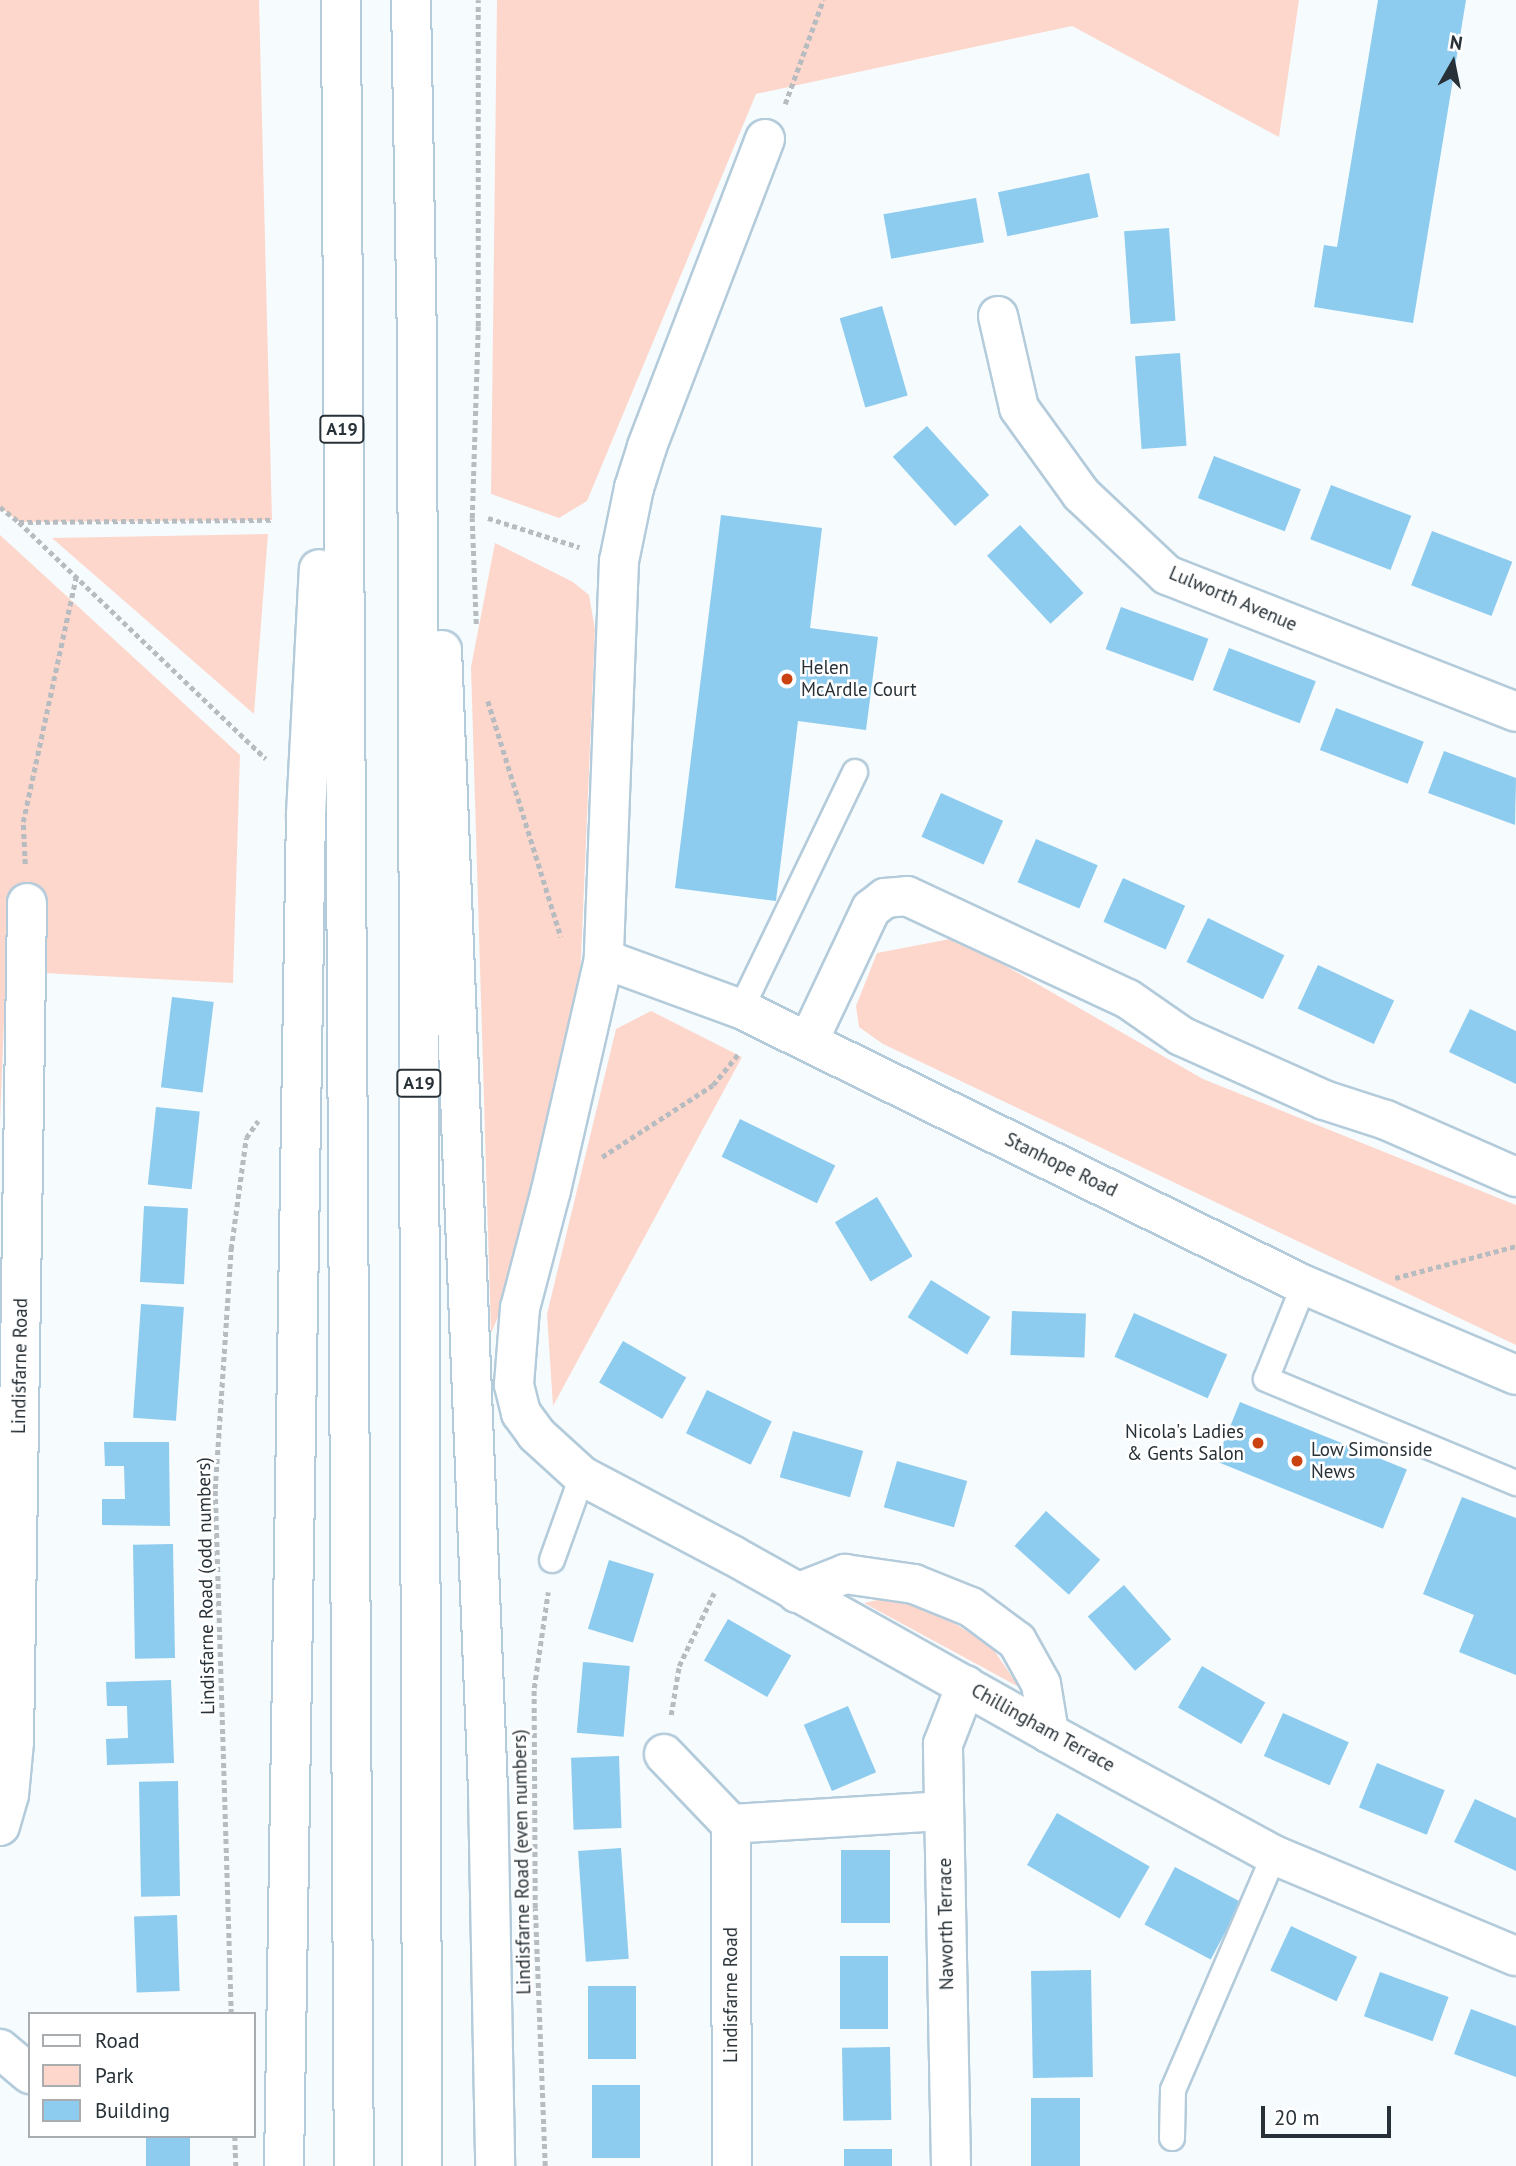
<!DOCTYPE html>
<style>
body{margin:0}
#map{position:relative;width:1516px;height:2166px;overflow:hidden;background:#f6fbfe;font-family:"PT Sans",sans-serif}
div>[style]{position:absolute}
.green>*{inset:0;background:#fdd7cc}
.building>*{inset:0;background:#8dcbef;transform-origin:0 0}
.path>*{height:4.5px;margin-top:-2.25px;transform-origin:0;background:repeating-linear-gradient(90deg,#b6bcc0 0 5px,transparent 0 8.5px)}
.roads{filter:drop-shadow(2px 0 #b3cbda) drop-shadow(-2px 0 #b3cbda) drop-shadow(0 2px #b3cbda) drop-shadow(0 -2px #b3cbda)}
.lane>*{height:24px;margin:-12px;padding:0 12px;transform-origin:12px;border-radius:12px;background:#fff}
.street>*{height:38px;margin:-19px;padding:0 19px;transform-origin:19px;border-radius:19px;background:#fff}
.highway>*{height:38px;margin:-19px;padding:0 19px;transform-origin:19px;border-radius:19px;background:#fff}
.dots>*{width:19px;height:19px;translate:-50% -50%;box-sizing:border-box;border:4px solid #fff;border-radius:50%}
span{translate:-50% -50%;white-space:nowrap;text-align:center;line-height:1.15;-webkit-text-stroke:5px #fff;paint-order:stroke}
.shield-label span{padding:2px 5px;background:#fff;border:2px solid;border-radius:5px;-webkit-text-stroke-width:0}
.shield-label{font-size:18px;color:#273137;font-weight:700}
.street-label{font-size:19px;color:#273137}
.poi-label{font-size:19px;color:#273137}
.left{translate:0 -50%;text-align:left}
.right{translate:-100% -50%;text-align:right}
.legend{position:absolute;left:28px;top:2012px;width:228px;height:126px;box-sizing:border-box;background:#fff;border:2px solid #a9adaf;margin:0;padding:9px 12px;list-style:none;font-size:21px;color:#273137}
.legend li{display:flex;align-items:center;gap:14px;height:35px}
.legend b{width:35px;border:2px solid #a9adaf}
.north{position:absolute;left:1418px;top:28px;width:70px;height:70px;-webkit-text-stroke:5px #fff;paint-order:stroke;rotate:9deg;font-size:19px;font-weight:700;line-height:28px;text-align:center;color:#273137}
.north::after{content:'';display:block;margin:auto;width:24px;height:32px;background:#273137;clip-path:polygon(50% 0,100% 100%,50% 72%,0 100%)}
.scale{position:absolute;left:1261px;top:2106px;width:130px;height:32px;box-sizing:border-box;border:4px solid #273137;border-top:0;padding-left:9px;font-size:21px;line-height:24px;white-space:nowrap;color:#273137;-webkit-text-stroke:5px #fff;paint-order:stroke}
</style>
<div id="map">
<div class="green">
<i style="clip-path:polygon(0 0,259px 0,272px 520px,19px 522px,0 507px)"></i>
<i style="clip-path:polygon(497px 0,1299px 0,1279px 137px,1072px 26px,756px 94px,587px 501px,559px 518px,491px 494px)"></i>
<i style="clip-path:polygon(268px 534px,254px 714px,52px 538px)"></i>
<i style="clip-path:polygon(0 535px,240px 755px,233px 983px,6px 971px,0 1122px)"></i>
<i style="clip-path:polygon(495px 543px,573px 582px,589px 595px,595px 630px,580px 981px,499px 1315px,491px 1333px,471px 667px)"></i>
<i style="clip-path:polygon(950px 939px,999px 962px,1203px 1079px,1516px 1205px,1516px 1345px,883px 1044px,859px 1027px,856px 1006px,877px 953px)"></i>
<i style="clip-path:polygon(651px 1011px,742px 1057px,553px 1406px,547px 1314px,616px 1029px)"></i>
<i style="clip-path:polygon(891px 1597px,926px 1606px,991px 1646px,1019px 1687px,864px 1603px)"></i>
</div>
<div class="building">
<i style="clip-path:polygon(1378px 0,1466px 0,1413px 323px,1314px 307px,1324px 245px,1337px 247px)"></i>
<i style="left:1089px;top:173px;width:45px;height:93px;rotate:78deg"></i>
<i style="left:976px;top:198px;width:45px;height:94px;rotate:80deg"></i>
<i style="left:1169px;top:228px;width:93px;height:45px;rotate:86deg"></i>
<i style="left:882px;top:306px;width:93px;height:44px;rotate:74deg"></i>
<i style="left:1180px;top:353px;width:93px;height:45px;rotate:86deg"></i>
<i style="left:927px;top:426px;width:93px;height:46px;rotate:48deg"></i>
<i style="left:1214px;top:456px;width:93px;height:45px;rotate:21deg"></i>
<i style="left:1331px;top:485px;width:86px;height:58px;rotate:21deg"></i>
<i style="clip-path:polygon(721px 515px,822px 528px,810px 628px,878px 637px,866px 730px,798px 721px,776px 901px,675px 888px)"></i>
<i style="left:1020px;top:525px;width:93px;height:45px;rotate:47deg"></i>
<i style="left:1432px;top:531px;width:86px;height:58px;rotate:21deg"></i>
<i style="left:1121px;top:607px;width:93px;height:45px;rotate:20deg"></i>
<i style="left:1229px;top:648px;width:93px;height:45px;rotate:21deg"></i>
<i style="left:1336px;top:708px;width:94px;height:45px;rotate:21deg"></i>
<i style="clip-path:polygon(1444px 751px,1516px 778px,1515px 825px,1428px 793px)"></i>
<i style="left:941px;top:793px;width:68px;height:48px;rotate:24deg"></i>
<i style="left:1036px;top:839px;width:67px;height:47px;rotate:23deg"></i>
<i style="left:1123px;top:878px;width:68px;height:48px;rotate:24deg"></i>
<i style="left:1208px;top:918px;width:85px;height:49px;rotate:26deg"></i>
<i style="left:1318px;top:965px;width:84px;height:48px;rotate:25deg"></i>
<i style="left:172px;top:997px;width:42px;height:91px;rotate:7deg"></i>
<i style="clip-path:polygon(1470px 1009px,1516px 1031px,1516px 1084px,1449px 1052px)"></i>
<i style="left:156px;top:1107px;width:44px;height:78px;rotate:6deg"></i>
<i style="left:740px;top:1119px;width:106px;height:42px;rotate:26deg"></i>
<i style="left:877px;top:1197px;width:69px;height:49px;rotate:59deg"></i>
<i style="left:144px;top:1206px;width:44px;height:76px;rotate:3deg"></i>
<i style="left:931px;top:1280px;width:70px;height:44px;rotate:32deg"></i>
<i style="left:141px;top:1304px;width:43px;height:114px;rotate:4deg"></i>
<i style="left:1012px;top:1311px;width:74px;height:44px;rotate:2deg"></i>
<i style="left:1134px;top:1313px;width:102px;height:48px;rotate:24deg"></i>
<i style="left:623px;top:1341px;width:73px;height:48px;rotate:30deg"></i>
<i style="left:707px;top:1390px;width:72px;height:48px;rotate:26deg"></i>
<i style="left:1240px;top:1402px;width:180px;height:64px;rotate:22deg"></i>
<i style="left:793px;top:1431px;width:73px;height:48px;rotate:16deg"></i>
<i style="clip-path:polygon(104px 1442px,169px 1442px,170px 1526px,102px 1525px,102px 1499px,125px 1499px,124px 1466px,105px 1466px)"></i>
<i style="left:897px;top:1461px;width:73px;height:48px;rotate:16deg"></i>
<i style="clip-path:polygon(1462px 1497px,1516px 1518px,1516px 1675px,1459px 1652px,1474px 1615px,1423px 1594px)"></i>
<i style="left:1046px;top:1511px;width:73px;height:47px;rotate:42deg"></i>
<i style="left:173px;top:1544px;width:114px;height:40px;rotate:89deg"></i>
<i style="left:609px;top:1560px;width:47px;height:72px;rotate:17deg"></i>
<i style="left:1124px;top:1585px;width:72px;height:48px;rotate:49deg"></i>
<i style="left:728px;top:1619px;width:73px;height:48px;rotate:30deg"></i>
<i style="left:583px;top:1662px;width:47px;height:71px;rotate:5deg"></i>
<i style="left:1202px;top:1666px;width:73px;height:48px;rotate:30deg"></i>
<i style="clip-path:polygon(171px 1680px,174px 1763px,107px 1765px,106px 1739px,128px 1738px,127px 1706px,107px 1706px,106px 1682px)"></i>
<i style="left:848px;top:1706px;width:72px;height:48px;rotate:67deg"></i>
<i style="left:1283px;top:1713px;width:72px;height:47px;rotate:24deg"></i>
<i style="left:619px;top:1756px;width:72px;height:48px;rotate:88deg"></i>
<i style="left:1377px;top:1763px;width:73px;height:48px;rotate:22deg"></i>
<i style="left:178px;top:1781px;width:115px;height:39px;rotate:89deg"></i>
<i style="clip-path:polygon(1475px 1799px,1516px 1818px,1516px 1871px,1454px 1842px)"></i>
<i style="left:1057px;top:1813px;width:107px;height:60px;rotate:30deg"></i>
<i style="left:621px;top:1848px;width:111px;height:43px;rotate:86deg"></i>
<i style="left:841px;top:1850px;width:49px;height:73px"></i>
<i style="left:1175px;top:1867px;width:75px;height:65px;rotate:28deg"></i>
<i style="left:177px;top:1915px;width:76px;height:43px;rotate:88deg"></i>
<i style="left:1291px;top:1926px;width:73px;height:49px;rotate:25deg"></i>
<i style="left:840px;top:1956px;width:48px;height:73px"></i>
<i style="left:1091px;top:1970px;width:107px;height:60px;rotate:89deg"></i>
<i style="left:1380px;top:1972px;width:73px;height:47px;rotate:20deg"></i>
<i style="left:588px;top:1986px;width:48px;height:73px"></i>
<i style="clip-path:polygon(1471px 2009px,1516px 2026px,1516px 2077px,1454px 2054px)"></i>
<i style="left:890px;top:2047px;width:73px;height:48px;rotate:89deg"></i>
<i style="left:592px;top:2085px;width:48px;height:73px"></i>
<i style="left:1031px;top:2098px;width:49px;height:68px"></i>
<i style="left:146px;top:2136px;width:44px;height:30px"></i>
<i style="left:892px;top:2149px;width:17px;height:48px;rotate:90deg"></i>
</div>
<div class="path">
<i style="left:785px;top:104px;width:111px;rotate:-69.9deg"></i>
<i style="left:0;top:507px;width:24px;rotate:38deg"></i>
<i style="left:19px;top:522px;width:253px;rotate:-0.5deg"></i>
<i style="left:488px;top:518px;width:96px;rotate:17.7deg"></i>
<i style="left:19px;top:522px;width:342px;rotate:43.8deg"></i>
<i style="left:476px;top:624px;width:106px;rotate:-92.2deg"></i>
<i style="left:472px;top:518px;width:192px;rotate:-88.2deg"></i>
<i style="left:478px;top:326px;width:326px;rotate:-90deg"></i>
<i style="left:488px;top:701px;width:247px;rotate:72.8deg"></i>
<i style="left:25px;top:864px;width:42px;rotate:-92.7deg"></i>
<i style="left:23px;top:822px;width:252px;rotate:-77.8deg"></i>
<i style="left:602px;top:1157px;width:132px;rotate:-33deg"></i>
<i style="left:713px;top:1085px;width:41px;rotate:-50.9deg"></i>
<i style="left:1395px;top:1278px;width:125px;rotate:-14.8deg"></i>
<i style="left:671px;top:1715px;width:50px;rotate:-80.7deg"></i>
<i style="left:679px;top:1666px;width:81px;rotate:-64.4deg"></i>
<i style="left:231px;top:2014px;width:525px;rotate:-91.75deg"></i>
<i style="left:215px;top:1489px;width:241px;rotate:-86.2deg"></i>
<i style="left:231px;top:1249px;width:112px;rotate:-82.3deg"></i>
<i style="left:246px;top:1138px;width:21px;rotate:-55deg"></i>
<i style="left:235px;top:2136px;width:30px;rotate:88deg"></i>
<i style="left:545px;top:2166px;width:258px;rotate:-92.2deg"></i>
<i style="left:535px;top:1908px;width:220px;rotate:-90.3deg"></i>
<i style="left:534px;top:1688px;width:97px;rotate:-81.7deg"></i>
</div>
<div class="roads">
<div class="lane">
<i style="left:741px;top:1009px;width:263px;rotate:-64.3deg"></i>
<i style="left:1304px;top:1285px;width:101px;rotate:112deg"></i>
<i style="left:1266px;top:1379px;width:271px;rotate:22.6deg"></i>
<i style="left:552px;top:1560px;width:89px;rotate:-70.3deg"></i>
<i style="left:1172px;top:2138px;width:48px;rotate:-88.8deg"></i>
<i style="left:1173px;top:2090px;width:256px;rotate:-66.7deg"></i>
</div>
<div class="street">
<i style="left:765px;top:139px;width:330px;rotate:111deg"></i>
<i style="left:647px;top:447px;width:43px;rotate:107.6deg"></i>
<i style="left:634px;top:488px;width:75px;rotate:101.6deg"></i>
<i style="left:619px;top:561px;width:398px;rotate:92.2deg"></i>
<i style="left:604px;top:959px;width:237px;rotate:102.9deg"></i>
<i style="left:551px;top:1190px;width:122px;rotate:104.7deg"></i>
<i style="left:520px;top:1308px;width:77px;rotate:94.5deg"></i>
<i style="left:514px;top:1385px;width:29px;rotate:76deg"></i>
<i style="left:521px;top:1413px;width:26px;rotate:54deg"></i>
<i style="left:536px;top:1434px;width:62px;rotate:42.4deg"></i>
<i style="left:582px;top:1476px;width:170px;rotate:27.8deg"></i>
<i style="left:732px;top:1555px;width:364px;rotate:29.3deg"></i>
<i style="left:1049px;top:1733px;width:256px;rotate:28.5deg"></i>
<i style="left:1274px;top:1855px;width:262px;rotate:22.7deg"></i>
<i style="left:998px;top:316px;width:94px;rotate:77.1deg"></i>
<i style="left:1019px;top:408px;width:106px;rotate:54.2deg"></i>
<i style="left:1081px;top:494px;width:118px;rotate:43.3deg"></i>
<i style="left:1167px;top:575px;width:375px;rotate:21.4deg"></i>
<i style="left:604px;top:959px;width:146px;rotate:20.1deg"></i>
<i style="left:741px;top:1009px;width:627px;rotate:26.12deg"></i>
<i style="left:1304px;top:1285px;width:230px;rotate:23deg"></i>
<i style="left:809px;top:1040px;width:145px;rotate:-64.7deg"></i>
<i style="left:871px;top:909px;width:18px;rotate:-38deg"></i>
<i style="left:885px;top:898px;width:22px;rotate:-5deg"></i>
<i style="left:907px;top:896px;width:244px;rotate:25deg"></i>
<i style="left:1128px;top:999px;width:65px;rotate:34.9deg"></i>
<i style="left:1181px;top:1036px;width:157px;rotate:24.1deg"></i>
<i style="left:1324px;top:1100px;width:65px;rotate:17.9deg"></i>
<i style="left:1386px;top:1120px;width:142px;rotate:23.7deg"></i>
<i style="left:797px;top:1593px;width:52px;rotate:-21.6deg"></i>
<i style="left:845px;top:1574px;width:70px;rotate:8.2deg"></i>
<i style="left:914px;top:1584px;width:61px;rotate:22deg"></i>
<i style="left:971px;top:1607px;width:57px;rotate:36.5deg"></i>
<i style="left:1017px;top:1641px;width:49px;rotate:60.8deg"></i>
<i style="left:1041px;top:1684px;width:50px;rotate:80.7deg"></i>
<i style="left:664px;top:1754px;width:97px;rotate:46.3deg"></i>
<i style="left:0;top:1826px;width:32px;rotate:-74deg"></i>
<i style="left:9px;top:1795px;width:53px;rotate:-84.6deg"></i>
<i style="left:14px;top:1742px;width:839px;rotate:-89.11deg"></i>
<i style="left:0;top:2049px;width:39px;rotate:40deg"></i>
<i style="left:732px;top:2166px;width:342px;rotate:-90.2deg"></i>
<i style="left:731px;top:1824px;width:212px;rotate:-3.5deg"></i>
<i style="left:951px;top:2166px;width:422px;rotate:-91.1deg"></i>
<i style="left:943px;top:1744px;width:63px;rotate:-68.7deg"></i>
</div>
<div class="highway">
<i style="left:341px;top:0;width:2166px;rotate:89.66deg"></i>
<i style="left:411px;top:0;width:328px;rotate:89deg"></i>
<i style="left:417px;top:328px;width:1838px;rotate:89.84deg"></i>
<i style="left:442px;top:650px;width:1141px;rotate:87.69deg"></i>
<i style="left:488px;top:1790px;width:376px;rotate:88.9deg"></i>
<i style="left:284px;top:2166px;width:1352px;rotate:-89.07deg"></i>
<i style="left:306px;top:814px;width:245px;rotate:-87deg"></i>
</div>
</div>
<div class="dots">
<i style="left:787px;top:679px;background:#ca4210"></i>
<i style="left:1258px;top:1443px;background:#ca4210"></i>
<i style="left:1297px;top:1461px;background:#ca4210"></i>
</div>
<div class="shield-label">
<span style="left:342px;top:429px">A19</span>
<span style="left:419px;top:1083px">A19</span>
</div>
<div class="street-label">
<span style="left:1233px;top:599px;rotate:23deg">Lulworth Avenue</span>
<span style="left:1061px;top:1165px;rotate:26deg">Stanhope Road</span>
<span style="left:20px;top:1366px;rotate:-89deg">Lindisfarne Road</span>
<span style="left:206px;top:1586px;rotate:-91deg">Lindisfarne Road (odd numbers)</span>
<span style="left:1043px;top:1728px;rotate:29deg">Chillingham Terrace</span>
<span style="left:522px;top:1862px;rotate:-91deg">Lindisfarne Road (even numbers)</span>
<span style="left:946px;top:1924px;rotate:-91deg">Naworth Terrace</span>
<span style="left:731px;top:1995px;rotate:-90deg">Lindisfarne Road</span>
</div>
<div class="poi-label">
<span class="left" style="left:801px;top:679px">Helen<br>McArdle Court</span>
<span class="right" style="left:1244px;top:1443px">Nicola's Ladies<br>&amp; Gents Salon</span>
<span class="left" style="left:1311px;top:1461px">Low Simonside<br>News</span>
</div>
<ul class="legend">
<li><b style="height:9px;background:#fff"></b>Road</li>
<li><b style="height:19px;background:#fdd7cc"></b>Park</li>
<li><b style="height:19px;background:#8dcbef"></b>Building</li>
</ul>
<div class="north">N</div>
<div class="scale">20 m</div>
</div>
